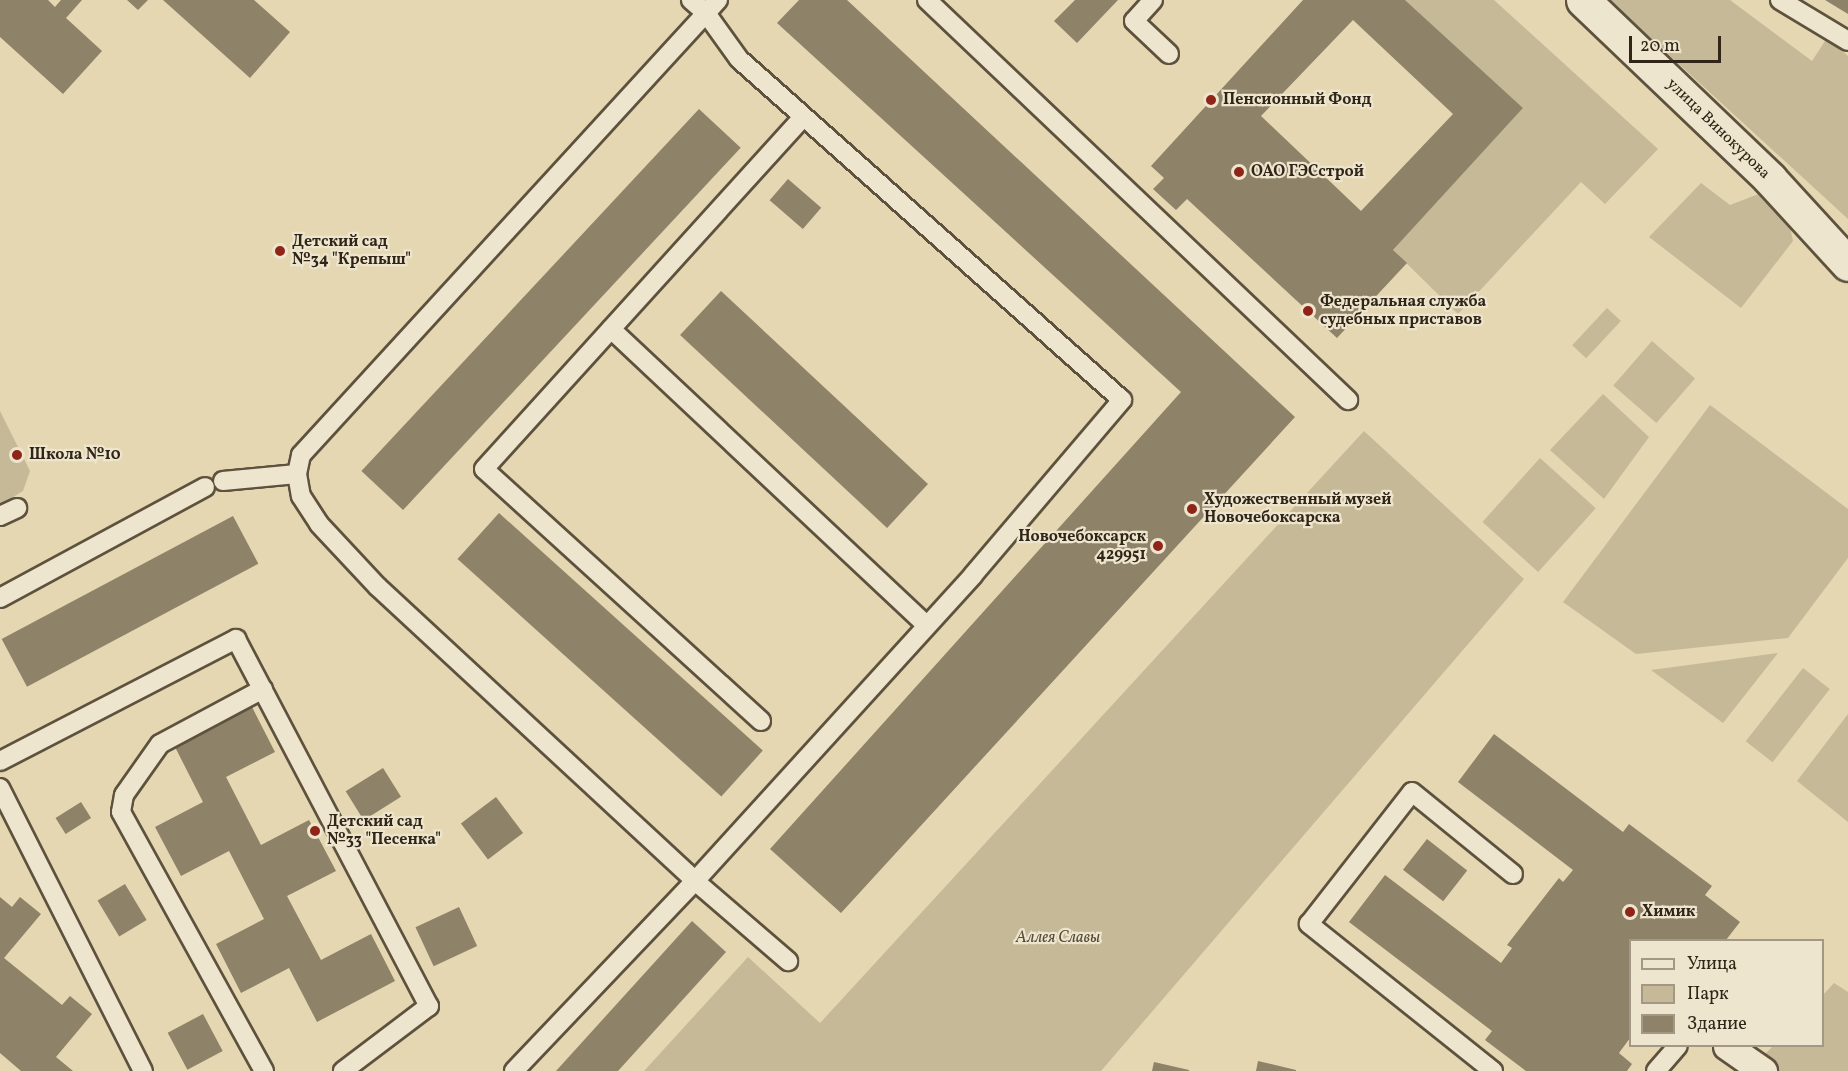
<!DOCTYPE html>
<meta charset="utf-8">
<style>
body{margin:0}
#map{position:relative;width:1848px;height:1071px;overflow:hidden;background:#e4d7b2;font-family:Vollkorn,serif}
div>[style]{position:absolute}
.green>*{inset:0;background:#c6b998;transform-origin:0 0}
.building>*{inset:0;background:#8e8268;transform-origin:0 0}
.roads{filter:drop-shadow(2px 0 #5e523e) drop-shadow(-2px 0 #5e523e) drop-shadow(0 2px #5e523e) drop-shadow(0 -2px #5e523e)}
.service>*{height:18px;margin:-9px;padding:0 9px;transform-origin:9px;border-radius:9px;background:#ede5cd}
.pedestrian>*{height:27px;margin:-13.5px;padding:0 13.5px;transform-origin:13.5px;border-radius:13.5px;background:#ede5cd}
.tertiary>*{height:33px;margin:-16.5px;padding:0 16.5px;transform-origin:16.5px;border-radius:16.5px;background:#ede5cd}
.dots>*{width:16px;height:16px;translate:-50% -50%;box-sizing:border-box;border:3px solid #ede5cd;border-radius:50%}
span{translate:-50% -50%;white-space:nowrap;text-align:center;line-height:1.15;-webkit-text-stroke:4.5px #ede5cd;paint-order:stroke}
.poi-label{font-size:16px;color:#312518;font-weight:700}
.left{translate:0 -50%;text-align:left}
.right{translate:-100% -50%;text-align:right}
.street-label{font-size:16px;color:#312518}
.park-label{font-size:16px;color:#564a38;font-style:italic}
.legend{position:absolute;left:1629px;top:939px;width:195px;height:108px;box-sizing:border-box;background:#ede5cd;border:2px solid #a29885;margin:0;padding:8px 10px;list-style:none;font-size:18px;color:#312518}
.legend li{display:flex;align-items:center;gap:12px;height:30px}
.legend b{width:30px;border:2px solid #a29885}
.scale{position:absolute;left:1629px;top:36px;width:92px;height:27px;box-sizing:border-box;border:3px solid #312518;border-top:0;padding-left:8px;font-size:18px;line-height:21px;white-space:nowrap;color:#312518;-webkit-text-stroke:4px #ede5cd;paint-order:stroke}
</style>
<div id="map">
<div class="green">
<i style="clip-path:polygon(1405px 0,1494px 0,1658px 149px,1605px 204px,1581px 182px,1458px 314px,1393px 250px,1523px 108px)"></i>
<i style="clip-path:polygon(1609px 0,1730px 0,1812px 61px,1827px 38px,1848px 56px,1848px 219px)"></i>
<i style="clip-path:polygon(1701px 183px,1730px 205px,1769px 190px,1786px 209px,1793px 241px,1741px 308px,1649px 237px)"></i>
<i style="left:1607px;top:308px;width:19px;height:51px;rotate:43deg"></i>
<i style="left:1652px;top:341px;width:57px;height:59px;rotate:41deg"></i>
<i style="clip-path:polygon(1603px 394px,1649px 437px,1604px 499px,1550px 450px)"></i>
<i style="clip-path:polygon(1710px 405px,1848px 509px,1848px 558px,1788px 638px,1636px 654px,1563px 602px)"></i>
<i style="clip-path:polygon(0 411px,30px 471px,23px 491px,0 505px)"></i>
<i style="clip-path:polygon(1364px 431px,1524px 579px,1101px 1071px,644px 1071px,748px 957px,820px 1023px)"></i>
<i style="left:1540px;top:458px;width:75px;height:86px;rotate:42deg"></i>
<i style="clip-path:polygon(1778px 653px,1723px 723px,1651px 670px)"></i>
<i style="left:1803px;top:668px;width:34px;height:93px;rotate:38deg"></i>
<i style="clip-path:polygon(1848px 714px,1848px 822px,1797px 781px)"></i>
<i style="clip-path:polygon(1834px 983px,1848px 992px,1848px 1071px,1748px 1071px,1773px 1046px,1822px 1046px,1823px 995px)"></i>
</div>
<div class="building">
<i style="clip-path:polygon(0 0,48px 0,55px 7px,61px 0,82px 0,66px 18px,102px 51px,63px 94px,0 37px)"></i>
<i style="clip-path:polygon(127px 0,148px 0,138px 10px)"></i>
<i style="clip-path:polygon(163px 0,254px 0,290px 32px,250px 78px)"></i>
<i style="clip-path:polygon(799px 0,847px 0,1295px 417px,841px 913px,770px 849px,1181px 392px,777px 23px)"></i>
<i style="clip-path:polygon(1075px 0,1118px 0,1077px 43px,1054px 21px)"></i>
<i style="clip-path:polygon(evenodd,1303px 0,1405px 0,1523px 108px,1393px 250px,1407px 263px,1337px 338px,1187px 199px,1176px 210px,1153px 189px,1164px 178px,1151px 166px,1303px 0,1353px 20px,1453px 114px,1361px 211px,1261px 116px,1353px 20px)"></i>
<i style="clip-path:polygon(1825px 0,1848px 0,1848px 14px)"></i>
<i style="left:699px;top:109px;width:57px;height:495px;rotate:43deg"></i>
<i style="left:788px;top:179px;width:44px;height:28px;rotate:41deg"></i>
<i style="left:721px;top:291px;width:283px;height:60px;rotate:43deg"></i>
<i style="left:499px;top:513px;width:355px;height:62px;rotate:42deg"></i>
<i style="left:233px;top:516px;width:54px;height:262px;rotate:62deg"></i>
<i style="clip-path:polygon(252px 707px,275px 752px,226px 777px,261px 845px,309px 820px,336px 871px,287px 896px,321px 960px,371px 934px,395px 981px,317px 1022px,289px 968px,241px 993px,216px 944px,264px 919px,229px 851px,181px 876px,155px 827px,203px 802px,175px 747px)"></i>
<i style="clip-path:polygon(1494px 734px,1623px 832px,1629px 824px,1712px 886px,1705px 895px,1740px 922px,1726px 940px,1630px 940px,1630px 1038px,1619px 1053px,1632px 1064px,1627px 1071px,1526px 1071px,1485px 1040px,1492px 1031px,1349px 922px,1385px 875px,1501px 963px,1512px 948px,1507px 945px,1559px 878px,1563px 882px,1573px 870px,1458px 782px)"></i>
<i style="left:383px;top:768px;width:34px;height:44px;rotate:58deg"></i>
<i style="left:496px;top:797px;width:45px;height:44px;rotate:53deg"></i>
<i style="left:81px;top:802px;width:19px;height:30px;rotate:58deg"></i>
<i style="left:1427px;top:839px;width:51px;height:39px;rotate:38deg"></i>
<i style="left:125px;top:884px;width:42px;height:32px;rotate:59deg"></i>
<i style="clip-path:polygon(0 897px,12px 907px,20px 897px,41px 914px,4px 958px,62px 1005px,70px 996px,92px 1014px,56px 1057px,73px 1071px,21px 1071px,0 1053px)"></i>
<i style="left:459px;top:907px;width:43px;height:48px;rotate:65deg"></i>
<i style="clip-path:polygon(692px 921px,726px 952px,618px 1071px,556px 1071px)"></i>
<i style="left:203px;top:1014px;width:42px;height:40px;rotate:62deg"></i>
<i style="clip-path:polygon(1258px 1061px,1296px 1070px,1296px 1071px,1256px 1071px)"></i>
<i style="clip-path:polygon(1154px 1062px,1189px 1070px,1189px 1071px,1152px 1071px)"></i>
</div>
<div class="roads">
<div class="service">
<i style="left:718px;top:0;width:617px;rotate:132.5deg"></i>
<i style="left:301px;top:455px;width:19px;rotate:102deg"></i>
<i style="left:297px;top:474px;width:22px;rotate:80deg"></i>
<i style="left:301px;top:496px;width:33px;rotate:57deg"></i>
<i style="left:319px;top:524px;width:86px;rotate:46.9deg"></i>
<i style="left:378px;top:587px;width:432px;rotate:42.8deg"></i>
<i style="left:695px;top:881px;width:123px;rotate:40.7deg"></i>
<i style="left:927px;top:0;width:581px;rotate:43.53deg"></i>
<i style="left:1153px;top:0;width:28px;rotate:132deg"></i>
<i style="left:1134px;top:21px;width:48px;rotate:43.3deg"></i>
<i style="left:1780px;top:0;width:79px;rotate:31.1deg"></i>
<i style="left:611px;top:329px;width:432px;rotate:43.2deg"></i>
<i style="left:223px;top:481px;width:74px;rotate:-5.4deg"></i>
<i style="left:0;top:516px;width:19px;rotate:-25deg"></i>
<i style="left:0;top:598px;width:233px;rotate:-28.4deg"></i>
<i style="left:263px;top:689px;width:117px;rotate:151.9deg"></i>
<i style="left:160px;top:744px;width:62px;rotate:125.2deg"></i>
<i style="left:124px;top:795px;width:17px;rotate:100deg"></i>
<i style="left:121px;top:812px;width:296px;rotate:61.1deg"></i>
<i style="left:761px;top:721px;width:374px;rotate:-137.7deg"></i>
<i style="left:484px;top:469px;width:474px;rotate:-47.8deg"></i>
<i style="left:0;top:761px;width:266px;rotate:-27.3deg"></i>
<i style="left:236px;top:639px;width:415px;rotate:62.3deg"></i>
<i style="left:429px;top:1006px;width:108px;rotate:142.9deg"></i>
<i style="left:0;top:788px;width:317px;rotate:63.2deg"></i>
<i style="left:514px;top:1071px;width:262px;rotate:-46.4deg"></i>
<i style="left:695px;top:881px;width:413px;rotate:-47.7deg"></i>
<i style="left:973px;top:575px;width:230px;rotate:-49.6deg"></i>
<i style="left:1122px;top:400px;width:513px;rotate:-138.32deg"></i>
<i style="left:739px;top:59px;width:57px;rotate:-125.7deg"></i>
<i style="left:706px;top:13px;width:20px;rotate:-139deg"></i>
<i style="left:1493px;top:1071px;width:236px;rotate:-141.4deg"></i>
<i style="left:1309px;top:924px;width:167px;rotate:-52deg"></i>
<i style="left:1412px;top:792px;width:130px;rotate:39.1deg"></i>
<i style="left:1656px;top:1071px;width:33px;rotate:-49deg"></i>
</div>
<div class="pedestrian">
<i style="left:1727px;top:1046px;width:44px;rotate:34.8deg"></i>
</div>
<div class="tertiary">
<i style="left:1583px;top:0;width:259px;rotate:43.7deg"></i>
<i style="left:1770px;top:179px;width:115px;rotate:47.5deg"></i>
</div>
</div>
<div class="dots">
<i style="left:1211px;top:100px;background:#8f2418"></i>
<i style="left:1239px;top:172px;background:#8f2418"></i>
<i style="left:280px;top:251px;background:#8f2418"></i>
<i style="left:1308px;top:311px;background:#8f2418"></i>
<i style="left:17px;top:455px;background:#8f2418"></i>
<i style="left:1192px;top:509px;background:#8f2418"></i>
<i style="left:1158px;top:546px;background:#8f2418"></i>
<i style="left:315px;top:831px;background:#8f2418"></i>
<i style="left:1630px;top:912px;background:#8f2418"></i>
</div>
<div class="poi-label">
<span class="left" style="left:1223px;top:100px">Пенсионный Фонд</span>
<span class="left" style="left:1251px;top:172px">ОАО ГЭСстрой</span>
<span class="left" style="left:292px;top:251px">Детский сад<br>№34 "Крепыш"</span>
<span class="left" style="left:1320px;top:311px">Федеральная служба<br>судебных приставов</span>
<span class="left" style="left:29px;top:455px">Школа №10</span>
<span class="left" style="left:1204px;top:509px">Художественный музей<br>Новочебоксарска</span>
<span class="right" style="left:1146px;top:546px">Новочебоксарск<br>429951</span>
<span class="left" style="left:327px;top:831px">Детский сад<br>№33 "Песенка"</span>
<span class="left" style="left:1642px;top:912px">Химик</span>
</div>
<div class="street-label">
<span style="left:1718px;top:129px;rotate:44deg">улица Винокурова</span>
</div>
<div class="park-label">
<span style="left:1058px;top:938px">Аллея Славы</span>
</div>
<ul class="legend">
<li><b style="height:8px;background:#ede5cd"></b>Улица</li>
<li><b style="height:16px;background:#c6b998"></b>Парк</li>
<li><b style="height:16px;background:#8e8268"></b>Здание</li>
</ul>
<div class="scale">20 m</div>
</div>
